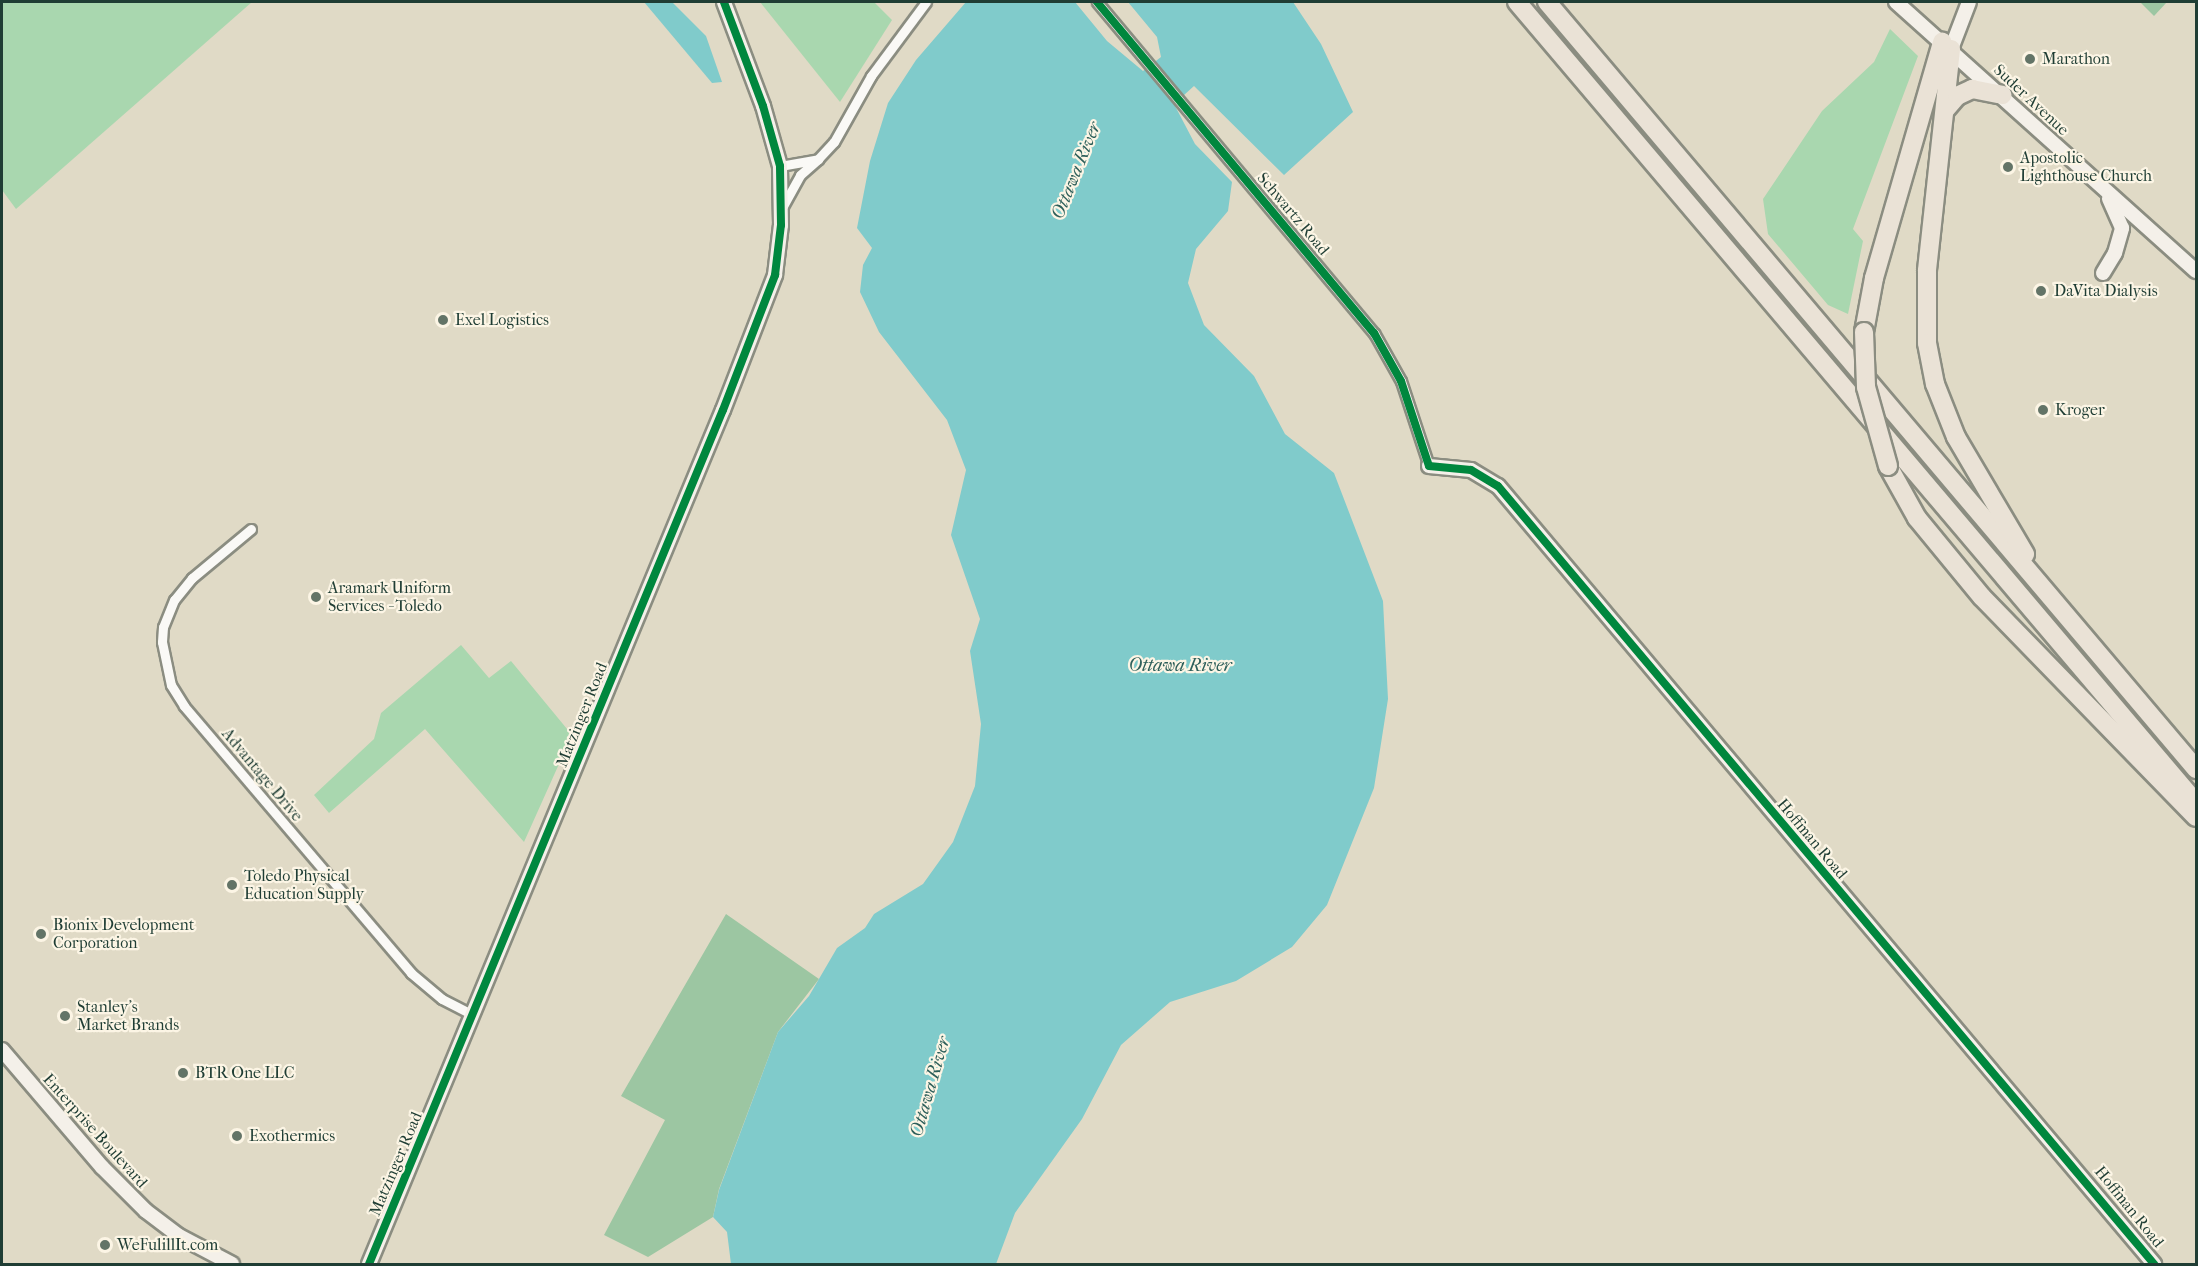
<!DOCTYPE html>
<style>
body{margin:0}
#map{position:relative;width:2198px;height:1266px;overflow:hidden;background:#e0dac6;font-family:"IM FELL French Canon",serif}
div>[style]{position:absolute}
.green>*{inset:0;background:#a9d7af}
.forest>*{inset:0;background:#9cc6a2}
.water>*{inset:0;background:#80cbcb}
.roads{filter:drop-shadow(2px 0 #8b8d81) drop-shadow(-2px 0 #8b8d81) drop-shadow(0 2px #8b8d81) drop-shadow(0 -2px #8b8d81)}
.street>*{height:9px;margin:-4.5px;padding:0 4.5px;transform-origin:4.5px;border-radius:4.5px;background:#faf9f6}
.secondary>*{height:14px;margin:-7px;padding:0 7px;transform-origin:7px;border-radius:7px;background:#f4f0e9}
.highway>*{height:18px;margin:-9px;padding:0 9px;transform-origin:9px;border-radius:9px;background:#eae2d6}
.bridges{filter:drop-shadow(2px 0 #8b8d81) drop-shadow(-2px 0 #8b8d81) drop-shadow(0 2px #8b8d81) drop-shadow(0 -2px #8b8d81)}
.highway-bridge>*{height:18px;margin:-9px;padding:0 9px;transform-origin:9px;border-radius:9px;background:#eae2d6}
.cycleway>*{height:8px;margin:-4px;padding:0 4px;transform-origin:4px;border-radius:4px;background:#00873e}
.dots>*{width:16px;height:16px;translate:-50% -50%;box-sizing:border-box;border:3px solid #fcf5e5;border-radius:50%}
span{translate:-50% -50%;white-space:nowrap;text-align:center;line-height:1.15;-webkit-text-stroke:4.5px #fcf5e5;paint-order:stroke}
.poi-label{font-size:16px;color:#1f3d34}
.left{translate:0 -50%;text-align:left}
.street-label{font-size:16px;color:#1f3d34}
.water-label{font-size:18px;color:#2d5f5a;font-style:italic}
.frame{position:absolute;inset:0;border:3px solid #1f3d34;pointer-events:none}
</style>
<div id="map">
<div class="green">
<i style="clip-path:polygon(2px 2px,252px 2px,16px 209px,2px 190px)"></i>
<i style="clip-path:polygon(760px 2px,874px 2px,892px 20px,840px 102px)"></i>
<i style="clip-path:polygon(1890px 29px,1918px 56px,1853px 229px,1863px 241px,1848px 314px,1828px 305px,1768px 234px,1763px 199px,1822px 111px,1874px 62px)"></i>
<i style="clip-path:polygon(461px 645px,489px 678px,511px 661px,572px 735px,524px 842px,425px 729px,329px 813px,314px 795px,374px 739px,381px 713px)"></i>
</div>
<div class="forest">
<i style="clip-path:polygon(2140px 2px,2167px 2px,2154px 16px)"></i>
<i style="clip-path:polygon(726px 914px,819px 979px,778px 1032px,719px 1189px,713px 1217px,648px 1257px,604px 1235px,665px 1120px,621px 1096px)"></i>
</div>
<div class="water">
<i style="clip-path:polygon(644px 2px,672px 2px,706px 36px,722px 82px,712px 83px)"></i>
<i style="clip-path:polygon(966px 2px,1075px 2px,1107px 41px,1143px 71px,1161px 57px,1157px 37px,1128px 2px,1293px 2px,1321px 44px,1353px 112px,1284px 175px,1194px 86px,1174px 104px,1195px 144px,1232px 182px,1228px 211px,1196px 249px,1188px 283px,1204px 325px,1254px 376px,1285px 434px,1334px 473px,1383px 601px,1388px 699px,1374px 788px,1327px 905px,1292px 947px,1236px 981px,1170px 1002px,1121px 1045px,1082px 1119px,1015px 1213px,996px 1264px,731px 1264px,727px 1232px,713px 1217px,719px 1190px,778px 1032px,809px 996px,837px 948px,865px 928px,874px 914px,923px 884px,953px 842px,975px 786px,981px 724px,970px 651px,980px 619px,951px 535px,966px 470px,947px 420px,879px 332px,860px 292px,863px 265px,872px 248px,857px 228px,870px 161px,888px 103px,916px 60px)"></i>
</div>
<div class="roads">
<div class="street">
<i style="left:1097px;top:2px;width:432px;rotate:50.1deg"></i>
<i style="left:1374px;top:333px;width:55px;rotate:60.6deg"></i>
<i style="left:1401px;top:381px;width:89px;rotate:71.8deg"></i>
<i style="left:780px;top:166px;width:39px;rotate:-10deg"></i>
<i style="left:818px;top:159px;width:23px;rotate:-47deg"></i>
<i style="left:834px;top:142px;width:76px;rotate:-60.7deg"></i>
<i style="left:871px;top:76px;width:92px;rotate:-53.4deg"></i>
<i style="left:783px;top:206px;width:35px;rotate:-61deg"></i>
<i style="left:800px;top:175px;width:23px;rotate:-41deg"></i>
<i style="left:251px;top:529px;width:77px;rotate:140.3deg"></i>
<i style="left:192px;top:578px;width:28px;rotate:129deg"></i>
<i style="left:174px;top:600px;width:29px;rotate:112deg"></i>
<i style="left:163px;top:627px;width:15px;rotate:94deg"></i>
<i style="left:162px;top:642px;width:44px;rotate:78.2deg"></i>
<i style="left:171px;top:685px;width:25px;rotate:58deg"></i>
<i style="left:184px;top:706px;width:350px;rotate:49.6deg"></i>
<i style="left:411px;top:973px;width:40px;rotate:40deg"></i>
<i style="left:442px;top:999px;width:35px;rotate:27deg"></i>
</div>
<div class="secondary">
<i style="left:1896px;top:2px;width:403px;rotate:41.9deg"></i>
<i style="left:1951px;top:49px;width:50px;rotate:-69deg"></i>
<i style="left:2103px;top:273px;width:23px;rotate:-59deg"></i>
<i style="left:2115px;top:253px;width:26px;rotate:-74deg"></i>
<i style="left:2122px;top:228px;width:32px;rotate:-114deg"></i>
<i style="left:1429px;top:466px;width:42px;rotate:5.4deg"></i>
<i style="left:1471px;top:470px;width:31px;rotate:31deg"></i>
<i style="left:1498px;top:486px;width:1018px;rotate:49.86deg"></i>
<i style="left:2px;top:1050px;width:154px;rotate:49.5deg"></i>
<i style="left:102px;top:1167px;width:62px;rotate:45deg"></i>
<i style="left:146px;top:1211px;width:41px;rotate:37.1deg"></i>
<i style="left:179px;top:1236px;width:60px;rotate:27.8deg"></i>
<i style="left:369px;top:1264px;width:924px;rotate:-67.49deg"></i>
<i style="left:723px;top:410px;width:145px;rotate:-68.9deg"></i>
<i style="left:775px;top:275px;width:50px;rotate:-83.2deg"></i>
<i style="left:781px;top:225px;width:59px;rotate:-91deg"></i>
<i style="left:780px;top:166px;width:62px;rotate:-105.8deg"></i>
<i style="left:763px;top:106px;width:111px;rotate:-110.6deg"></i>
</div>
<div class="highway">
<i style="left:1517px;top:2px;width:1050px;rotate:49.71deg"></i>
<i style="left:1547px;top:2px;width:1005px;rotate:49.76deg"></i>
<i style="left:1951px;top:49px;width:223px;rotate:96.2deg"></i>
<i style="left:1927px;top:271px;width:72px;rotate:90deg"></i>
<i style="left:1927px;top:343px;width:42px;rotate:79deg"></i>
<i style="left:1935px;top:384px;width:57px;rotate:68.4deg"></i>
<i style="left:1956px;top:437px;width:136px;rotate:59.5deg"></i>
<i style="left:1945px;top:110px;width:18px;rotate:-49deg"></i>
<i style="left:1957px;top:96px;width:17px;rotate:-25deg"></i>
<i style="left:1972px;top:89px;width:31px;rotate:11deg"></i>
<i style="left:1864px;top:332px;width:55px;rotate:-79.5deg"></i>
<i style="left:1874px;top:278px;width:246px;rotate:-73.9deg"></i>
<i style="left:1888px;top:466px;width:60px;rotate:60.9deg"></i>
<i style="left:1917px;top:518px;width:102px;rotate:50.6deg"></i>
<i style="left:1982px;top:597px;width:307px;rotate:45.8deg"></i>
</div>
</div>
<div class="bridges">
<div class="highway-bridge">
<i style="left:1864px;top:332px;width:55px;rotate:87.9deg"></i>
<i style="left:1866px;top:387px;width:82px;rotate:74.4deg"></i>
</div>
</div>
<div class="cycleway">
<i style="left:1097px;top:2px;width:432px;rotate:50.1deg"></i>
<i style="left:1374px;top:333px;width:55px;rotate:60.6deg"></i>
<i style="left:1401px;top:381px;width:89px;rotate:71.8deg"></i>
<i style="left:1429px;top:466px;width:42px;rotate:5.4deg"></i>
<i style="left:1471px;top:470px;width:31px;rotate:31deg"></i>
<i style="left:1498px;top:486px;width:1018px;rotate:49.86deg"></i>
<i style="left:369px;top:1264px;width:924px;rotate:-67.49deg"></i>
<i style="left:723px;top:410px;width:145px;rotate:-68.9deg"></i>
<i style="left:775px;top:275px;width:50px;rotate:-83.2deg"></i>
<i style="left:781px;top:225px;width:59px;rotate:-91deg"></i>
<i style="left:780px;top:166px;width:62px;rotate:-105.8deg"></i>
<i style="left:763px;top:106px;width:111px;rotate:-110.6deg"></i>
</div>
<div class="dots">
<i style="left:2030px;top:59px;background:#637467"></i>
<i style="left:2008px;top:167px;background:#637467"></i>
<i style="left:2041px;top:291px;background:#637467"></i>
<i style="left:443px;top:320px;background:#637467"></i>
<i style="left:2043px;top:410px;background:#637467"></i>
<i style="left:316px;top:597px;background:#637467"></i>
<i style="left:232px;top:885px;background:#637467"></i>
<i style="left:41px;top:934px;background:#637467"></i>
<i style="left:65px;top:1016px;background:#637467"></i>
<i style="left:183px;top:1073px;background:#637467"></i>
<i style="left:237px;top:1136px;background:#637467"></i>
<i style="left:105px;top:1245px;background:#637467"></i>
</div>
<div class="poi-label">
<span class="left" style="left:2042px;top:59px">Marathon</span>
<span class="left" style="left:2020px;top:167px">Apostolic<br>Lighthouse Church</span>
<span class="left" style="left:2054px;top:291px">DaVita Dialysis</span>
<span class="left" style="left:455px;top:320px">Exel Logistics</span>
<span class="left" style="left:2055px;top:410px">Kroger</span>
<span class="left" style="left:328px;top:597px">Aramark Uniform<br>Services - Toledo</span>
<span class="left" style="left:244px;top:885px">Toledo Physical<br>Education Supply</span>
<span class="left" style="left:53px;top:934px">Bionix Development<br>Corporation</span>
<span class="left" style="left:77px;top:1016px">Stanley's<br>Market Brands</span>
<span class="left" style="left:195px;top:1073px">BTR One LLC</span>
<span class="left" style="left:249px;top:1136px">Exothermics</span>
<span class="left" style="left:117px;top:1245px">WeFulillIt.com</span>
</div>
<div class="street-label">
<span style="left:2031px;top:100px;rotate:43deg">Suder Avenue</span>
<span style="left:1293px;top:214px;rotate:50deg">Schwartz Road</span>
<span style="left:582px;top:715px;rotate:-68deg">Matzinger Road</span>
<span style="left:262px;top:775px;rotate:50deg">Advantage Drive</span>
<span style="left:1812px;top:839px;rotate:50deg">Hoffman Road</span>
<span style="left:95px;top:1131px;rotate:48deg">Enterprise Boulevard</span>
<span style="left:396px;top:1164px;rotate:-67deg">Matzinger Road</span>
<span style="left:2129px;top:1207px;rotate:51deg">Hoffman Road</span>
</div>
<div class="water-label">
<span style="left:1077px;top:171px;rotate:-68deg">Ottawa River</span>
<span style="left:1180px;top:666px">Ottawa River</span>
<span style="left:931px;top:1087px;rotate:-74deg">Ottawa River</span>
</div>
<div class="frame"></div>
</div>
